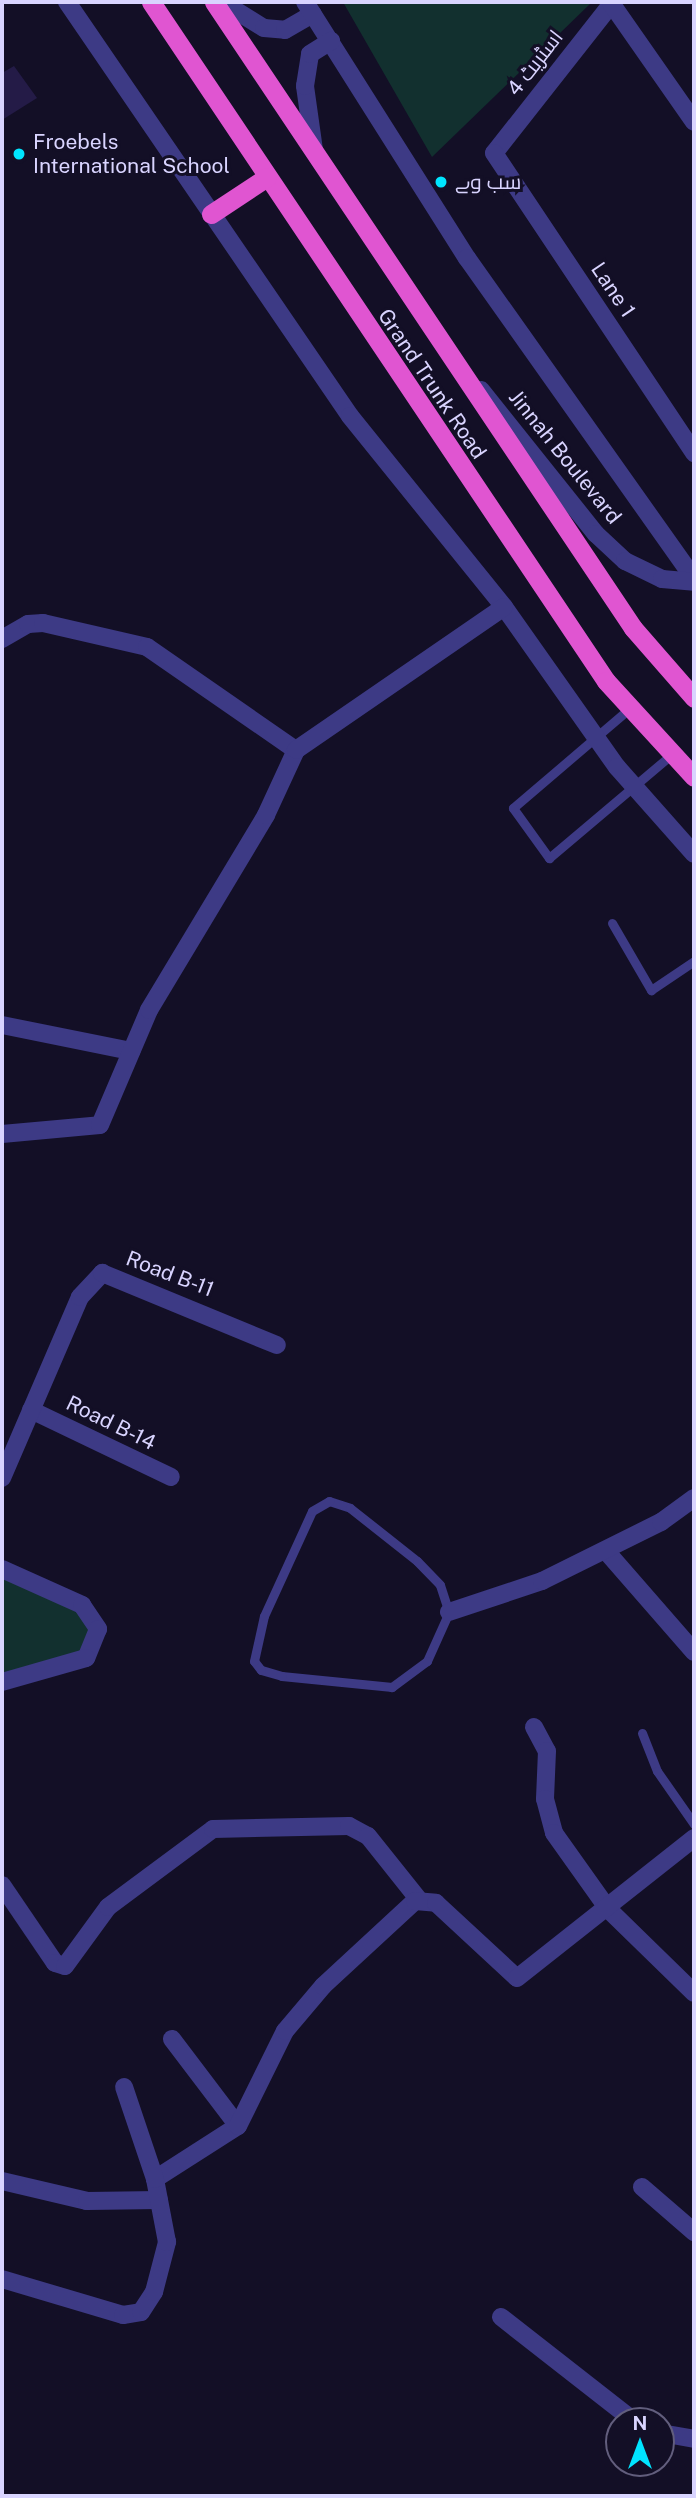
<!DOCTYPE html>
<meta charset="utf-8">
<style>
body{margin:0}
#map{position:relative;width:696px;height:2498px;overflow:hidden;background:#130f26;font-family:"Public Sans",Cairo,sans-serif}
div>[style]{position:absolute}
.green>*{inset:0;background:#12302f}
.building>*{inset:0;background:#241b47}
.service>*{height:9px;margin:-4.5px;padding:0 4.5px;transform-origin:4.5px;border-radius:4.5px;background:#3d3a85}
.minor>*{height:18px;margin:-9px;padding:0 9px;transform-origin:9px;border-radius:9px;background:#3d3a85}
.tertiary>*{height:18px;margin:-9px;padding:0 9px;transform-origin:9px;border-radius:9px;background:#3d3a85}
.trunk>*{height:19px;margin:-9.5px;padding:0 9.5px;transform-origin:9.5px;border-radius:9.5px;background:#e055d1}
.dots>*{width:19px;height:19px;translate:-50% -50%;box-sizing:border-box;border:4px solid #130f26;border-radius:50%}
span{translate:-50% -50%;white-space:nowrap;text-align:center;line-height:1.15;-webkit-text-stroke:6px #130f26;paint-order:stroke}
.street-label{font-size:21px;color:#d9d4ff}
.poi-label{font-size:21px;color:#d9d4ff}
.left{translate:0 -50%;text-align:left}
.frame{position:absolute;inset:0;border:4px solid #d9d4ff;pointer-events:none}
.north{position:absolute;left:605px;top:2407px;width:70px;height:70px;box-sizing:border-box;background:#130f26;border:2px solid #625e7d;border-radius:50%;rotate:0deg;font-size:19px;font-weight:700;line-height:28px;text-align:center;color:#d9d4ff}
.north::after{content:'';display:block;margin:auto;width:24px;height:32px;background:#00e5ff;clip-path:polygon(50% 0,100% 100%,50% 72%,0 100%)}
</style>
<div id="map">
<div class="green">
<i style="clip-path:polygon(343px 2px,592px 2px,432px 157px)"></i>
<i style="clip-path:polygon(2px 1573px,92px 1620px,85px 1655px,2px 1679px)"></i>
</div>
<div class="building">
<i style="clip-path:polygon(14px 66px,37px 98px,2px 120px,2px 73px)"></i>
</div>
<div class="service">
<i style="left:630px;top:708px;width:154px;rotate:139.5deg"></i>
<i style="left:513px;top:808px;width:62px;rotate:54.2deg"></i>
<i style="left:549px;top:858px;width:161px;rotate:-40.2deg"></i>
<i style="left:612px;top:923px;width:78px;rotate:59.8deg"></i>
<i style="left:651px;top:990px;width:52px;rotate:-34deg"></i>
<i style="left:329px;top:1501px;width:22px;rotate:18deg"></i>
<i style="left:350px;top:1508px;width:85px;rotate:38.3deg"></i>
<i style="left:417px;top:1561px;width:33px;rotate:46deg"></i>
<i style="left:440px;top:1585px;width:28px;rotate:72deg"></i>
<i style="left:449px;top:1612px;width:54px;rotate:114.2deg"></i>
<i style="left:427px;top:1661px;width:44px;rotate:143.4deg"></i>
<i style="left:392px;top:1687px;width:111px;rotate:-174.3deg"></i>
<i style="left:282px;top:1676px;width:22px;rotate:-164deg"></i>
<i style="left:261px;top:1670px;width:11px;rotate:-128deg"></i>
<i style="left:254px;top:1661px;width:46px;rotate:-77.5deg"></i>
<i style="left:264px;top:1616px;width:115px;rotate:-65.4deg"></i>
<i style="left:312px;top:1511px;width:20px;rotate:-30deg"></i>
<i style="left:642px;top:1733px;width:41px;rotate:68.5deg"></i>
<i style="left:657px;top:1771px;width:65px;rotate:55.1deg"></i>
</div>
<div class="minor">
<i style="left:67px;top:2px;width:501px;rotate:55.64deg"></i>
<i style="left:350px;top:416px;width:245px;rotate:51.1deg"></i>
<i style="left:504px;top:607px;width:196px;rotate:54.8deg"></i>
<i style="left:617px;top:767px;width:116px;rotate:48.5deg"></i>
<i style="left:222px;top:2px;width:49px;rotate:31.8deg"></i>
<i style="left:264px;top:28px;width:21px;rotate:5deg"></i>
<i style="left:285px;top:30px;width:32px;rotate:-30deg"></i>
<i style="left:305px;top:2px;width:303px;rotate:57.7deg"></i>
<i style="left:467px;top:258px;width:393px;rotate:54.7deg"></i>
<i style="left:613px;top:2px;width:192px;rotate:128.2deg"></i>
<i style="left:494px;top:153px;width:361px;rotate:56.3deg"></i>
<i style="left:611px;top:3px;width:145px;rotate:55.1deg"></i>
<i style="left:314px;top:150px;width:65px;rotate:-98deg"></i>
<i style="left:305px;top:86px;width:32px;rotate:-81deg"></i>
<i style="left:310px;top:54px;width:25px;rotate:-32deg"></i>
<i style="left:2px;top:639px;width:30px;rotate:-30deg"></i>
<i style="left:28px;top:624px;width:15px;rotate:-4deg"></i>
<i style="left:43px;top:623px;width:107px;rotate:13deg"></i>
<i style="left:147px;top:647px;width:181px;rotate:34.7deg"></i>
<i style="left:2px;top:1025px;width:132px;rotate:11.4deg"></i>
<i style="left:2px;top:1134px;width:98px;rotate:-5.2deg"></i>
<i style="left:100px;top:1125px;width:125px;rotate:-66.9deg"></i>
<i style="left:149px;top:1010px;width:227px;rotate:-59deg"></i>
<i style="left:266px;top:815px;width:72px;rotate:-65.2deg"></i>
<i style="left:296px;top:750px;width:252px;rotate:-34.5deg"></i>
<i style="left:31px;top:1410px;width:155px;rotate:25.6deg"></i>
<i style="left:2px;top:1478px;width:197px;rotate:-66.7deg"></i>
<i style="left:80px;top:1297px;width:33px;rotate:-47deg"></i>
<i style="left:102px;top:1273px;width:189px;rotate:22.4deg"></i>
<i style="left:606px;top:1551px;width:134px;rotate:48.9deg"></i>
<i style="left:2px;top:1569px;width:88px;rotate:24.2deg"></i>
<i style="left:82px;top:1605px;width:29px;rotate:56deg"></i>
<i style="left:98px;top:1629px;width:31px;rotate:112deg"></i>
<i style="left:86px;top:1658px;width:87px;rotate:164.1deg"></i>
<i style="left:449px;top:1612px;width:98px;rotate:-18.4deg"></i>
<i style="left:542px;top:1581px;width:133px;rotate:-26.4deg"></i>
<i style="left:661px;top:1522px;width:41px;rotate:-36deg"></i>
<i style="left:534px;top:1727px;width:27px;rotate:62deg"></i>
<i style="left:547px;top:1751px;width:48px;rotate:92.4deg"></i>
<i style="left:545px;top:1799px;width:35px;rotate:75deg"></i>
<i style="left:554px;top:1833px;width:93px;rotate:54.6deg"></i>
<i style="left:608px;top:1909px;width:120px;rotate:44.3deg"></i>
<i style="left:2px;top:1885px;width:94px;rotate:55.8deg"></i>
<i style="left:55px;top:1963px;width:10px;rotate:17deg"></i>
<i style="left:65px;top:1966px;width:73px;rotate:-53.9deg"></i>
<i style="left:108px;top:1907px;width:131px;rotate:-36.6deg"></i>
<i style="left:213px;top:1829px;width:136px;rotate:-1.3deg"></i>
<i style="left:349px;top:1826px;width:21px;rotate:28deg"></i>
<i style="left:368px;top:1836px;width:82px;rotate:51.4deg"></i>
<i style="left:172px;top:2039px;width:109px;rotate:52.8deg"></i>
<i style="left:155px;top:2179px;width:98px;rotate:-32.6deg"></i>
<i style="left:238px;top:2126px;width:106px;rotate:-63.7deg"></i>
<i style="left:285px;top:2031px;width:59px;rotate:-49.8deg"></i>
<i style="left:323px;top:1986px;width:125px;rotate:-42.7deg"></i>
<i style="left:415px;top:1901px;width:21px;rotate:5deg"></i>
<i style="left:436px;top:1903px;width:110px;rotate:42.8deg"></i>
<i style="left:517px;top:1978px;width:226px;rotate:-38.3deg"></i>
<i style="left:2px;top:2181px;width:87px;rotate:13.2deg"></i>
<i style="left:87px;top:2201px;width:72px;rotate:-0.8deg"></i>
<i style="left:642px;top:2187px;width:69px;rotate:40.9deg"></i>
<i style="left:2px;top:2279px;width:126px;rotate:16.6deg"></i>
<i style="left:123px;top:2315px;width:18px;rotate:-9deg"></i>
<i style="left:141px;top:2312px;width:24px;rotate:-57deg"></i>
<i style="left:154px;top:2292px;width:52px;rotate:-75.4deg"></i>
<i style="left:167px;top:2242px;width:64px;rotate:-100.8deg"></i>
<i style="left:155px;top:2179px;width:97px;rotate:-108.6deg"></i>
<i style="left:501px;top:2317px;width:169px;rotate:38deg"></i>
<i style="left:661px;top:2433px;width:34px;rotate:10deg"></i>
</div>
<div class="tertiary">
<i style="left:481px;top:390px;width:184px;rotate:51.4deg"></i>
<i style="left:596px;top:534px;width:40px;rotate:43deg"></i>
<i style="left:625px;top:561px;width:41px;rotate:25.9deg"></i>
<i style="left:662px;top:579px;width:32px;rotate:5deg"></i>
</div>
<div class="trunk">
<i style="left:151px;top:2px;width:817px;rotate:56.17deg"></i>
<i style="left:606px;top:681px;width:130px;rotate:47.5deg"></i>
<i style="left:214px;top:2px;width:753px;rotate:56.2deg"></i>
<i style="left:633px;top:628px;width:93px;rotate:48.9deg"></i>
<i style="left:211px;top:214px;width:67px;rotate:-33.5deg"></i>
</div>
<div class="dots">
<i style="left:19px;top:154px;background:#00e5ff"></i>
<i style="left:441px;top:182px;background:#00e5ff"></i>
</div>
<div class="street-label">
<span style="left:535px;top:63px;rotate:-52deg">اسٹریٹ 4</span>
<span style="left:613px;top:290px;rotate:56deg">Lane 1</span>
<span style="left:432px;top:384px;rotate:56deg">Grand Trunk Road</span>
<span style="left:565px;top:457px;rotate:51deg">Jinnah Boulevard</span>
<span style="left:170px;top:1274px;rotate:21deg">Road B-11</span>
<span style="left:111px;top:1423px;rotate:26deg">Road B-14</span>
</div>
<div class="poi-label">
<span class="left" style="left:33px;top:154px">Froebels<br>International School</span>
<span class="left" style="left:455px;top:182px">سب وے</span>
</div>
<div class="frame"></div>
<div class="north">N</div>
</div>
